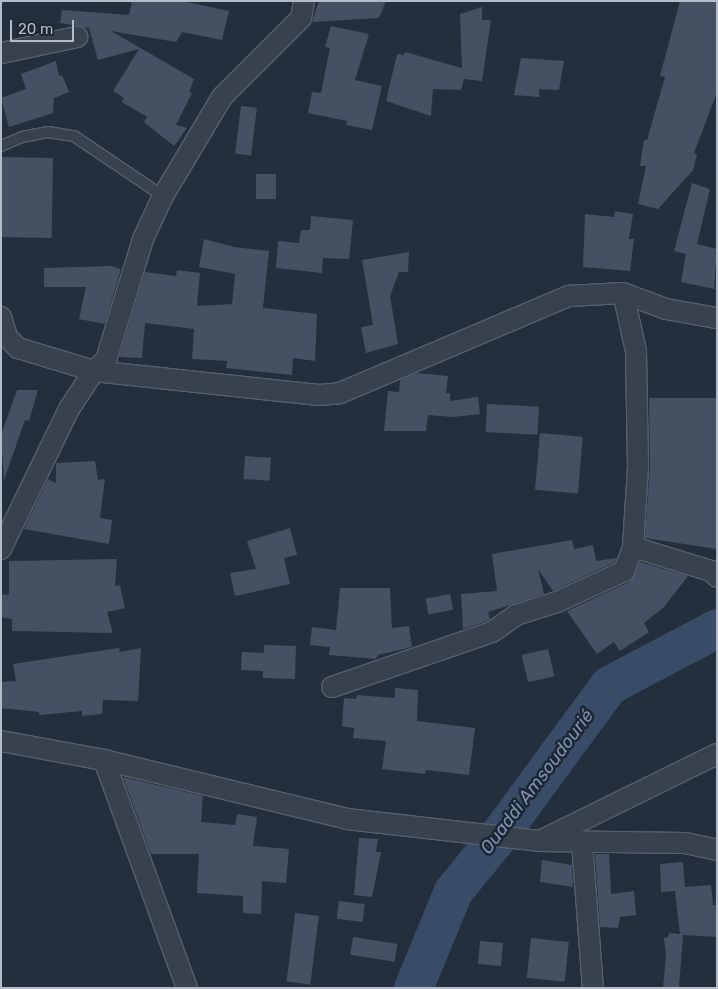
<!DOCTYPE html>
<meta charset="utf-8">
<style>
body{margin:0}
#map{position:relative;width:718px;height:989px;overflow:hidden;background:#242f3e;font-family:Rubik,sans-serif}
div>[style]{position:absolute}
.river>*{height:39px;margin:-19.5px;padding:0 19.5px;transform-origin:19.5px;border-radius:19.5px;background:#394c67}
.building>*{inset:0;background:#455162;transform-origin:0 0}
.roads{filter:drop-shadow(1px 0 #565f6c) drop-shadow(-1px 0 #565f6c) drop-shadow(0 1px #565f6c) drop-shadow(0 -1px #565f6c)}
.lane>*{height:10px;margin:-5px;padding:0 5px;transform-origin:5px;border-radius:5px;background:#38414e}
.street>*{height:20px;margin:-10px;padding:0 10px;transform-origin:10px;border-radius:10px;background:#38414e}
span{translate:-50% -50%;white-space:nowrap;text-align:center;line-height:1.15;-webkit-text-stroke:5px #1d2633;paint-order:stroke}
.water-label{font-size:18px;color:#7c92b1;font-style:italic}
.frame{position:absolute;inset:0;border:2px solid #b4bcc9;pointer-events:none}
.scale{position:absolute;left:10px;top:20px;width:64px;height:22px;box-sizing:border-box;border:2px solid #b4bcc9;border-top:0;padding-left:6px;font-size:15px;line-height:18px;white-space:nowrap;color:#b4bcc9;-webkit-text-stroke:4px #1d2633;paint-order:stroke}
</style>
<div id="map">
<div class="river">
<i style="left:413px;top:988px;width:105px;rotate:-67.6deg"></i>
<i style="left:453px;top:891px;width:71px;rotate:-50.7deg"></i>
<i style="left:498px;top:836px;width:187px;rotate:-53.7deg"></i>
<i style="left:609px;top:685px;width:122px;rotate:-27.8deg"></i>
</div>
<div class="building">
<i style="clip-path:polygon(132px 1px,182px 1px,229px 11px,222px 40px,182px 32px,176px 42px,111px 31px,194px 79px,189px 92px,192px 93px,176px 125px,187px 128px,174px 146px,144px 122px,147px 117px,122px 102px,124px 98px,113px 91px,139px 49px,98px 60px,89px 28px,60px 23px,62px 10px,129px 15px)"></i>
<i style="clip-path:polygon(319px 1px,386px 1px,379px 18px,312px 22px)"></i>
<i style="clip-path:polygon(680px 1px,717px 1px,717px 92px,694px 153px,697px 154px,693px 170px,658px 209px,638px 204px,646px 166px,640px 166px,644px 140px,647px 140px,665px 77px,660px 76px)"></i>
<i style="clip-path:polygon(482px 7px,482px 20px,491px 20px,482px 81px,464px 79px,461px 90px,433px 89px,431px 116px,386px 101px,397px 54px,404px 55px,405px 52px,462px 68px,460px 14px)"></i>
<i style="clip-path:polygon(331px 26px,369px 34px,355px 80px,382px 86px,372px 130px,346px 125px,347px 121px,308px 113px,312px 92px,321px 93px,330px 48px,325px 47px)"></i>
<i style="clip-path:polygon(521px 58px,564px 61px,559px 90px,539px 89px,539px 97px,514px 95px)"></i>
<i style="clip-path:polygon(56px 61px,59px 76px,62px 75px,69px 92px,54px 98px,53px 113px,9px 127px,1px 98px,26px 89px,21px 74px)"></i>
<i style="left:241px;top:106px;width:16px;height:48px;rotate:7deg"></i>
<i style="left:53px;top:158px;width:80px;height:52px;rotate:91deg"></i>
<i style="left:256px;top:174px;width:20px;height:25px"></i>
<i style="clip-path:polygon(692px 183px,710px 189px,697px 244px,717px 249px,714px 289px,681px 282px,686px 254px,674px 251px)"></i>
<i style="clip-path:polygon(615px 211px,633px 214px,629px 239px,634px 239px,630px 271px,583px 267px,585px 214px,614px 217px)"></i>
<i style="clip-path:polygon(311px 216px,353px 220px,349px 259px,323px 258px,322px 273px,276px 268px,278px 241px,299px 243px,301px 230px,310px 230px)"></i>
<i style="clip-path:polygon(204px 239px,234px 247px,269px 251px,263px 308px,317px 314px,315px 361px,293px 358px,292px 375px,226px 368px,227px 361px,192px 359px,194px 329px,145px 323px,142px 358px,119px 357px,145px 272px,176px 276px,177px 270px,200px 273px,197px 306px,232px 304px,235px 274px,199px 267px)"></i>
<i style="clip-path:polygon(409px 252px,408px 272px,399px 272px,390px 296px,398px 344px,366px 353px,361px 327px,373px 325px,362px 260px)"></i>
<i style="clip-path:polygon(111px 266px,121px 269px,105px 324px,79px 319px,86px 287px,44px 287px,44px 268px)"></i>
<i style="clip-path:polygon(417px 373px,448px 376px,446px 393px,450px 393px,450px 401px,478px 397px,480px 414px,453px 417px,428px 415px,426px 431px,384px 431px,388px 391px,399px 392px,400px 380px)"></i>
<i style="clip-path:polygon(17px 390px,38px 390px,29px 421px,25px 420px,4px 480px,1px 435px)"></i>
<i style="clip-path:polygon(649px 398px,717px 398px,717px 549px,645px 538px,650px 467px)"></i>
<i style="left:487px;top:404px;width:52px;height:28px;rotate:3deg"></i>
<i style="left:540px;top:433px;width:43px;height:57px;rotate:5deg"></i>
<i style="left:245px;top:456px;width:26px;height:23px;rotate:4deg"></i>
<i style="clip-path:polygon(95px 461px,98px 480px,105px 479px,100px 518px,112px 520px,109px 544px,24px 529px,48px 479px,56px 483px,56px 463px)"></i>
<i style="clip-path:polygon(290px 528px,297px 555px,284px 558px,290px 584px,235px 596px,230px 573px,256px 569px,247px 541px)"></i>
<i style="clip-path:polygon(572px 540px,574px 549px,593px 545px,596px 561px,616px 558px,615px 562px,553px 591px,538px 569px,544px 594px,488px 612px,490px 619px,487px 621px,463px 629px,461px 594px,497px 591px,492px 554px)"></i>
<i style="clip-path:polygon(117px 559px,115px 586px,120px 585px,125px 608px,107px 612px,113px 633px,12px 631px,12px 619px,1px 617px,1px 594px,9px 595px,9px 561px)"></i>
<i style="clip-path:polygon(640px 562px,688px 576px,664px 607px,644px 623px,649px 632px,620px 651px,614px 642px,597px 654px,567px 611px,629px 582px)"></i>
<i style="clip-path:polygon(340px 588px,390px 588px,392px 628px,409px 626px,412px 647px,378px 655px,376px 659px,329px 655px,330px 647px,310px 645px,312px 627px,336px 630px)"></i>
<i style="left:450px;top:594px;width:16px;height:25px;rotate:79deg"></i>
<i style="clip-path:polygon(264px 645px,296px 646px,295px 679px,263px 678px,263px 671px,241px 670px,242px 652px,264px 653px)"></i>
<i style="clip-path:polygon(119px 648px,120px 652px,141px 648px,138px 701px,103px 700px,102px 714px,82px 716px,82px 711px,39px 715px,39px 712px,1px 708px,1px 682px,16px 681px,13px 664px)"></i>
<i style="left:548px;top:649px;width:28px;height:27px;rotate:77deg"></i>
<i style="clip-path:polygon(395px 688px,418px 690px,417px 721px,475px 728px,469px 775px,426px 770px,425px 774px,382px 769px,386px 741px,353px 738px,354px 728px,342px 726px,344px 698px,356px 699px,357px 695px,395px 698px)"></i>
<i style="clip-path:polygon(123px 777px,203px 796px,201px 822px,235px 825px,237px 814px,257px 817px,253px 846px,289px 849px,286px 883px,262px 881px,261px 914px,243px 913px,243px 896px,197px 893px,199px 854px,151px 854px)"></i>
<i style="clip-path:polygon(359px 838px,378px 839px,376px 852px,381px 852px,372px 897px,354px 895px)"></i>
<i style="clip-path:polygon(595px 854px,609px 854px,611px 894px,634px 891px,636px 915px,620px 917px,618px 928px,600px 927px)"></i>
<i style="clip-path:polygon(542px 860px,572px 865px,573px 887px,540px 882px)"></i>
<i style="clip-path:polygon(683px 862px,685px 887px,711px 885px,713px 905px,717px 905px,717px 937px,683px 935px,679px 988px,663px 988px,666px 955px,664px 938px,668px 937px,669px 933px,680px 934px,675px 891px,661px 892px,660px 864px)"></i>
<i style="left:339px;top:901px;width:26px;height:18px;rotate:7deg"></i>
<i style="left:295px;top:913px;width:24px;height:69px;rotate:7deg"></i>
<i style="left:353px;top:937px;width:45px;height:18px;rotate:9deg"></i>
<i style="left:531px;top:938px;width:38px;height:40px;rotate:6deg"></i>
<i style="left:480px;top:941px;width:23px;height:23px;rotate:5deg"></i>
</div>
<div class="roads">
<div class="lane">
<i style="left:1px;top:146px;width:23px;rotate:-23deg"></i>
<i style="left:22px;top:137px;width:26px;rotate:-11deg"></i>
<i style="left:48px;top:132px;width:26px;rotate:9deg"></i>
<i style="left:74px;top:136px;width:107px;rotate:34deg"></i>
</div>
<div class="street">
<i style="left:1px;top:53px;width:78px;rotate:-11.9deg"></i>
<i style="left:1px;top:317px;width:21px;rotate:73deg"></i>
<i style="left:7px;top:337px;width:16px;rotate:45deg"></i>
<i style="left:18px;top:348px;width:79px;rotate:16.8deg"></i>
<i style="left:94px;top:371px;width:226px;rotate:6.1deg"></i>
<i style="left:319px;top:395px;width:21px;rotate:-5deg"></i>
<i style="left:340px;top:393px;width:249px;rotate:-23deg"></i>
<i style="left:569px;top:296px;width:54px;rotate:-3.2deg"></i>
<i style="left:623px;top:293px;width:46px;rotate:20.4deg"></i>
<i style="left:666px;top:309px;width:52px;rotate:10deg"></i>
<i style="left:633px;top:547px;width:82px;rotate:17.1deg"></i>
<i style="left:711px;top:571px;width:8px;rotate:45deg"></i>
<i style="left:1px;top:549px;width:156px;rotate:-64.1deg"></i>
<i style="left:69px;top:409px;width:45px;rotate:-56.7deg"></i>
<i style="left:94px;top:371px;width:16px;rotate:-43deg"></i>
<i style="left:106px;top:360px;width:127px;rotate:-73deg"></i>
<i style="left:143px;top:239px;width:47px;rotate:-65.1deg"></i>
<i style="left:163px;top:196px;width:115px;rotate:-59.2deg"></i>
<i style="left:222px;top:97px;width:112px;rotate:-45deg"></i>
<i style="left:301px;top:18px;width:17px;rotate:-80deg"></i>
<i style="left:332px;top:687px;width:169px;rotate:-19deg"></i>
<i style="left:492px;top:632px;width:29px;rotate:-35deg"></i>
<i style="left:516px;top:615px;width:43px;rotate:-17.6deg"></i>
<i style="left:557px;top:602px;width:74px;rotate:-24.8deg"></i>
<i style="left:624px;top:571px;width:26px;rotate:-69deg"></i>
<i style="left:633px;top:547px;width:80px;rotate:-86.4deg"></i>
<i style="left:638px;top:467px;width:116px;rotate:-91deg"></i>
<i style="left:636px;top:351px;width:59px;rotate:-102.6deg"></i>
<i style="left:1px;top:741px;width:105px;rotate:10.5deg"></i>
<i style="left:104px;top:760px;width:250px;rotate:13.6deg"></i>
<i style="left:347px;top:819px;width:193px;rotate:6.5deg"></i>
<i style="left:539px;top:841px;width:146px;rotate:0.8deg"></i>
<i style="left:685px;top:843px;width:33px;rotate:12deg"></i>
<i style="left:104px;top:760px;width:243px;rotate:70deg"></i>
<i style="left:542px;top:840px;width:195px;rotate:-26.2deg"></i>
<i style="left:582px;top:843px;width:145px;rotate:85.7deg"></i>
</div>
</div>
<div class="water-label">
<span style="left:537px;top:782px;rotate:-53deg">Ouaddi Amsoudourié</span>
</div>
<div class="frame"></div>
<div class="scale">20 m</div>
</div>
